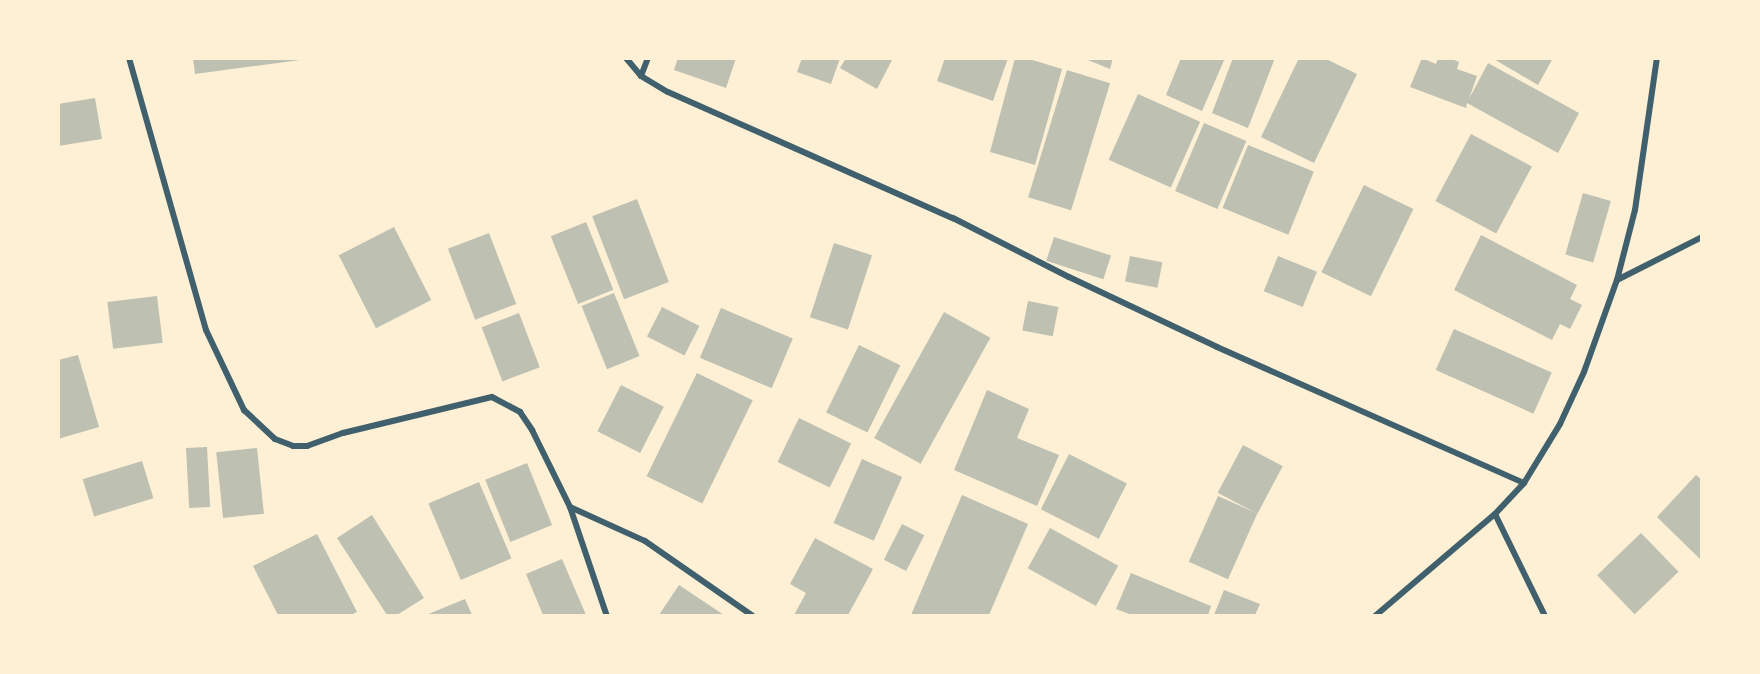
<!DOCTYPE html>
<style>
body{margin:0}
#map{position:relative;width:1760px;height:674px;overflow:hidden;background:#fdf0d5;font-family:Manrope,sans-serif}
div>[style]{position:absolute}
.building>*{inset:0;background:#bec0b2;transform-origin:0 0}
.minor>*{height:6px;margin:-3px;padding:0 3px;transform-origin:3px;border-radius:3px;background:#3f606c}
span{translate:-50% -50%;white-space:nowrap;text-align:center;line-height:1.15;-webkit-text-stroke:4.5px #fdf0d5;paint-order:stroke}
.frame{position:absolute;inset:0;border:60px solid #fdf0d5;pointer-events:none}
</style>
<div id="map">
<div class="building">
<i style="clip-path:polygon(193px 58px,300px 58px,300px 60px,195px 74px)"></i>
<i style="clip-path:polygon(678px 58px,736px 58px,726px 88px,674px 70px)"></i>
<i style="clip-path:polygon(802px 58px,840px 58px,831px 84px,797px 72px)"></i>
<i style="clip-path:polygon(846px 58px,893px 58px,877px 89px,840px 68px)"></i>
<i style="clip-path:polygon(945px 58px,1008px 58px,993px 101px,937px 81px)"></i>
<i style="clip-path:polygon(1015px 58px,1026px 58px,1062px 69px,1035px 165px,990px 152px)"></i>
<i style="clip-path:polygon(1083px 58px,1113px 58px,1110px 69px)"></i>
<i style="clip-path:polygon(1181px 58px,1225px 58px,1202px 111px,1166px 95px)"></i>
<i style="clip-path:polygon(1233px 58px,1275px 58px,1248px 128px,1212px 113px)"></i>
<i style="clip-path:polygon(1299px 58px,1324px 58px,1357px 74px,1314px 163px,1261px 137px)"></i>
<i style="clip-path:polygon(1422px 58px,1436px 64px,1438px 58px,1450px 58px,1459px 62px,1457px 69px,1477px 76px,1469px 99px,1488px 63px,1579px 113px,1558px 153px,1467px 103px,1466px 108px,1410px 87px)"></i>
<i style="clip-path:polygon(1492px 58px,1553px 58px,1538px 85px)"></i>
<i style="left:1067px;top:70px;width:45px;height:133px;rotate:17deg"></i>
<i style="left:1138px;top:94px;width:68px;height:72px;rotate:24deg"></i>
<i style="clip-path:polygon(95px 98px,102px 139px,58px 146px,58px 104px)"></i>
<i style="left:1204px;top:123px;width:46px;height:74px;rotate:23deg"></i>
<i style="left:1471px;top:134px;width:69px;height:76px;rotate:28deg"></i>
<i style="left:1248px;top:145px;width:71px;height:68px;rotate:22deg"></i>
<i style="left:1364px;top:185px;width:55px;height:97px;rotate:26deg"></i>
<i style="left:1583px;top:193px;width:29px;height:64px;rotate:16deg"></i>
<i style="left:637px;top:199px;width:89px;height:48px;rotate:69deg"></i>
<i style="left:586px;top:222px;width:73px;height:38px;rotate:68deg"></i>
<i style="left:394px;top:227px;width:82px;height:62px;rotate:63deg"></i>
<i style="left:489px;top:233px;width:76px;height:44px;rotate:69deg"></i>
<i style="clip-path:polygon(1481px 235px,1577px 285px,1570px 299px,1582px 305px,1570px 329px,1560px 324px,1552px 340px,1454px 290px)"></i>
<i style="left:1054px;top:237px;width:60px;height:25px;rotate:18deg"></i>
<i style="left:834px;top:243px;width:40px;height:78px;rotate:18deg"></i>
<i style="left:1130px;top:256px;width:33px;height:26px;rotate:11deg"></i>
<i style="left:1278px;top:256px;width:42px;height:38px;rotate:22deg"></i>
<i style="left:614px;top:293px;width:68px;height:35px;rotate:68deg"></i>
<i style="left:157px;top:296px;width:47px;height:50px;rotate:83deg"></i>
<i style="left:1028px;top:301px;width:31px;height:30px;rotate:11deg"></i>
<i style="left:662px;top:307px;width:42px;height:33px;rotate:27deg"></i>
<i style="left:721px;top:308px;width:78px;height:54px;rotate:23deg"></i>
<i style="left:944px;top:312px;width:53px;height:144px;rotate:29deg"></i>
<i style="left:519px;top:313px;width:58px;height:40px;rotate:69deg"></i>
<i style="left:1454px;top:329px;width:107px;height:45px;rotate:24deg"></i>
<i style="left:859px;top:345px;width:46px;height:75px;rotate:26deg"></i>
<i style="clip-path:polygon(78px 355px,99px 427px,58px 439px,58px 360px)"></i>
<i style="left:697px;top:373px;width:62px;height:115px;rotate:26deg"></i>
<i style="left:621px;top:385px;width:48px;height:52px;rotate:27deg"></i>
<i style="clip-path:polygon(987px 390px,1029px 409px,1017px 438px,1059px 455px,1037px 506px,954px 470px)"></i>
<i style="left:799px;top:418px;width:58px;height:49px;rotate:26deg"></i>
<i style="left:1243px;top:445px;width:45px;height:54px;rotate:28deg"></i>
<i style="left:207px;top:447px;width:60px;height:21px;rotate:87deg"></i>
<i style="left:257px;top:448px;width:66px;height:41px;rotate:84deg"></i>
<i style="left:1069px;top:454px;width:65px;height:62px;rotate:27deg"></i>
<i style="left:862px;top:459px;width:44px;height:70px;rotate:24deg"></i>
<i style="left:142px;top:461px;width:39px;height:62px;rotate:73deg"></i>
<i style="left:527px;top:463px;width:67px;height:45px;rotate:68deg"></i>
<i style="clip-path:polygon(1696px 475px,1701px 479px,1701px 560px,1657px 517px)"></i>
<i style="left:479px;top:482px;width:83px;height:55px;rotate:67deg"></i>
<i style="clip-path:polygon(962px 495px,1028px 524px,989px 615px,911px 615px)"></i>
<i style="left:1218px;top:496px;width:43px;height:72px;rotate:24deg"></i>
<i style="clip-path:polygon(372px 515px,424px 598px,397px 615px,387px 615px,337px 538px)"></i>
<i style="left:902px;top:524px;width:25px;height:40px;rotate:27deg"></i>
<i style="left:1050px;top:528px;width:78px;height:46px;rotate:29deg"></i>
<i style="left:1641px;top:533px;width:54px;height:61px;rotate:46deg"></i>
<i style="clip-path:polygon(317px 534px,357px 612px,351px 615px,278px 615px,253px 566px)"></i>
<i style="clip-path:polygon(815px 538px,873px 569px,848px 615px,794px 615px,806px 593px,790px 584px)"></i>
<i style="clip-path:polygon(562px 559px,586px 615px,543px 615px,526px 574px)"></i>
<i style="clip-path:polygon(1131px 573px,1211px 606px,1208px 615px,1132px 615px,1116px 609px)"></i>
<i style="clip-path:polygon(679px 585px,724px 615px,659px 615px)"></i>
<i style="clip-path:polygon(1224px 590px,1260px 604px,1255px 615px,1214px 615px)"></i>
<i style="clip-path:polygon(465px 599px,472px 615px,426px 615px)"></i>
</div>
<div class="minor">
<i style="left:129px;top:58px;width:283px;rotate:74.2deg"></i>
<i style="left:206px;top:330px;width:89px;rotate:64.6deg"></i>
<i style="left:244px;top:410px;width:42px;rotate:43.1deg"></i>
<i style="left:275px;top:439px;width:19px;rotate:21deg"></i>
<i style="left:293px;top:446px;width:14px"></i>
<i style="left:307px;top:446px;width:38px;rotate:-20deg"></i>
<i style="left:343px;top:433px;width:153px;rotate:-13.6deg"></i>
<i style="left:492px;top:397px;width:32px;rotate:28deg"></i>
<i style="left:520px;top:412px;width:22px;rotate:56deg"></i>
<i style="left:532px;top:430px;width:86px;rotate:63.7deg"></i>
<i style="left:570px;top:507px;width:115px;rotate:71.3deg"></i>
<i style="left:626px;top:58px;width:23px;rotate:50deg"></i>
<i style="left:641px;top:76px;width:31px;rotate:31deg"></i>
<i style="left:668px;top:92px;width:312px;rotate:23.9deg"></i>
<i style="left:953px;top:218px;width:130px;rotate:27deg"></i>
<i style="left:1069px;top:277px;width:164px;rotate:25.3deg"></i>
<i style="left:1217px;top:347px;width:336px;rotate:23.9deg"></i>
<i style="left:641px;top:76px;width:19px;rotate:-69deg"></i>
<i style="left:1617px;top:280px;width:95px;rotate:-26.8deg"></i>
<i style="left:570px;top:507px;width:82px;rotate:24.4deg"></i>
<i style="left:645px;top:541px;width:131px;rotate:34.8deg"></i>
<i style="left:1495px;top:514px;width:114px;rotate:63.9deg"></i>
<i style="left:1375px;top:616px;width:157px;rotate:-40.4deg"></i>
<i style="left:1495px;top:514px;width:42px;rotate:-46.9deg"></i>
<i style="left:1524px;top:483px;width:69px;rotate:-58.6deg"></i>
<i style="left:1560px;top:424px;width:57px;rotate:-65.2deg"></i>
<i style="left:1584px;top:372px;width:98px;rotate:-70.3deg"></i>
<i style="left:1617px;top:280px;width:72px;rotate:-75.6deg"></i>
<i style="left:1635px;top:210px;width:154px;rotate:-81.8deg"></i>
</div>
<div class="frame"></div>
</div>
